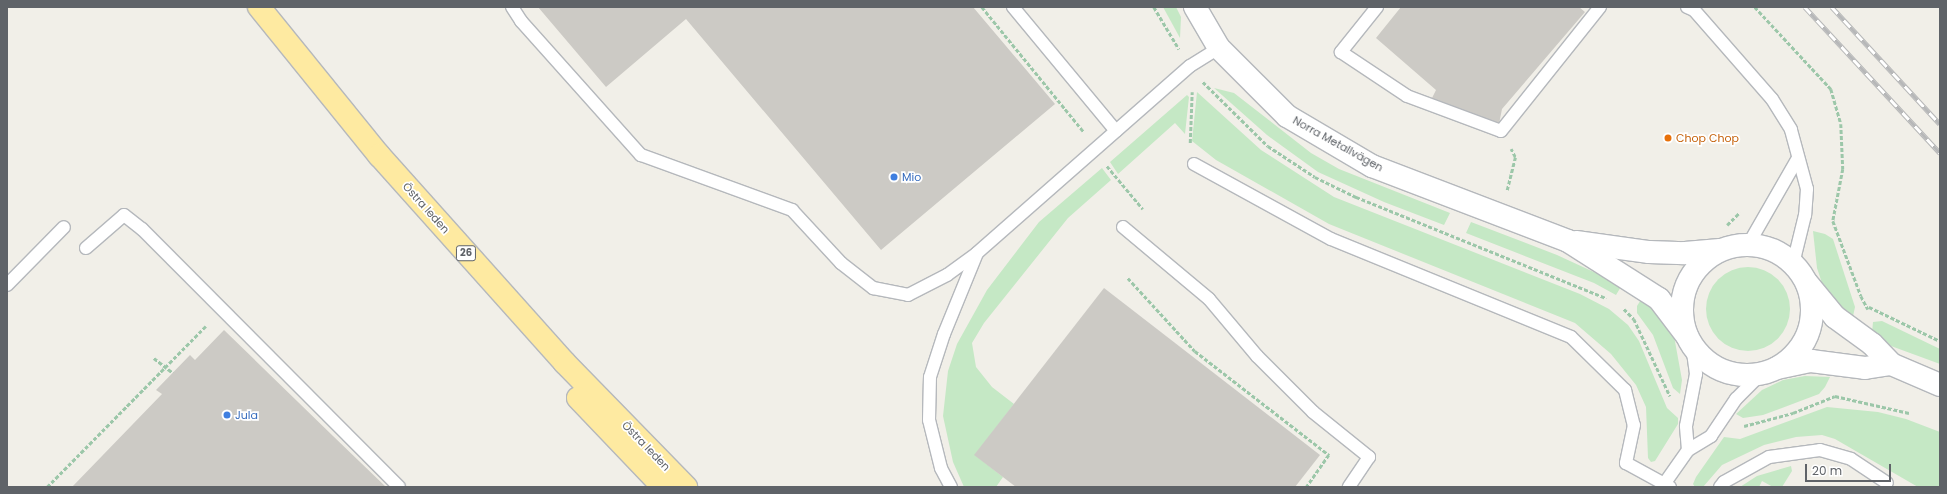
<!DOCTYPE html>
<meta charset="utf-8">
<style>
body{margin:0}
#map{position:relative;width:1947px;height:494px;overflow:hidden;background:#f1efe8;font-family:Poppins,sans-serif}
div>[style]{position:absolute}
.green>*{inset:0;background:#c5e8c5}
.round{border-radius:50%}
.building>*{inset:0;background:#cccac5}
.path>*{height:2.5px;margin-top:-1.25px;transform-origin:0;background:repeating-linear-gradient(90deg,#9cc7a9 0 4px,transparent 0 6px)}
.roads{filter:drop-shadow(1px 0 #b5b8bc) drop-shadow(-1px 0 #b5b8bc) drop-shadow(0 1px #b5b8bc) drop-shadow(0 -1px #b5b8bc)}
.service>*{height:12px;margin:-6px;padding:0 6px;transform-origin:6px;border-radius:6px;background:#fff}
.minor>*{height:22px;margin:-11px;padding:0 11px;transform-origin:11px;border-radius:11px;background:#fff}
.minor>.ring{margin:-11px;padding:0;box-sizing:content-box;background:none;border:22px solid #fff;border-radius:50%}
.trunk>*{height:22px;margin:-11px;padding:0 11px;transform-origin:11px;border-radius:11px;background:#feeaa1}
.rail>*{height:4.5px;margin-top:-2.25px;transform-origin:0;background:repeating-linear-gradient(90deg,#fff 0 9px,#b6b7b8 0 18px);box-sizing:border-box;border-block:1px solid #b6b7b8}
.dots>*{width:11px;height:11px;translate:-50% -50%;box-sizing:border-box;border:2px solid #fff;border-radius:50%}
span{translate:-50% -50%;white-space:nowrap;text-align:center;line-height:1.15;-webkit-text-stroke:3.5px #fff;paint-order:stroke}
.shield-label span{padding:1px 3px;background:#fff;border:1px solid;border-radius:3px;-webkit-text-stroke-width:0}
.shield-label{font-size:10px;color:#5f6368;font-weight:700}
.food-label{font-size:11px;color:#c56008}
.left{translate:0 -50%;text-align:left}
.street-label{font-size:11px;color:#5f6368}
.shop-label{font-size:11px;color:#366cbe}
.frame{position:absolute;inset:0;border:8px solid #5f6368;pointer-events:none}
.scale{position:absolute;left:1805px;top:464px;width:86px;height:18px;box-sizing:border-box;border:2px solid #5f6368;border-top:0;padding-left:5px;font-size:12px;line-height:14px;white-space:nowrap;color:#5f6368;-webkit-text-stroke:3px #fff;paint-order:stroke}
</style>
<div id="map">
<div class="green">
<i style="clip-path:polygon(1163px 7px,1176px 7px,1181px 17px,1180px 38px)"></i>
<i style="clip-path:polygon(1214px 88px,1234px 93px,1311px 153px,1339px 169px,1450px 213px,1444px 225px,1384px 202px,1318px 172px,1267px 135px)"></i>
<i style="clip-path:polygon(1197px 92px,1261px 150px,1334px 197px,1580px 294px,1609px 309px,1628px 325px,1639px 341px,1667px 408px,1678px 418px,1678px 424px,1655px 461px,1651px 462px,1648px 458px,1646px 407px,1636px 385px,1611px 354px,1575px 323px,1329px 224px,1216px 160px,1192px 141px)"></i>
<i style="clip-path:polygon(1187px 95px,1189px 97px,1185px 134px,1175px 123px,1118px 174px,1110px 162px)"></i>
<i style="clip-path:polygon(1102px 168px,1111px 180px,1068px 218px,984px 323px,972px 343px,976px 367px,992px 387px,1014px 404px,975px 455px,1003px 477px,996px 487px,964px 487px,953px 462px,943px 416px,948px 371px,957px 344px,987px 290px,1039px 222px)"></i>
<i style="clip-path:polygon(1471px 222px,1557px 255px,1622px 285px,1616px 295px,1594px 283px,1466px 233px)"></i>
<i style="clip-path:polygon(1813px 231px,1825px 234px,1833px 239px,1855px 307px,1852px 321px,1831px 300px,1822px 283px,1817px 268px)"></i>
<i class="round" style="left:1706px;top:267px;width:84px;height:84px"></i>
<i style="clip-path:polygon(1642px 298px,1657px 310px,1674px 336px,1682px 380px,1680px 394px,1673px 388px,1653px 335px,1637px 313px,1637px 306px)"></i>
<i style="clip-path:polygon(1882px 321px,1940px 349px,1940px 364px,1891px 346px,1872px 333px,1873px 322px)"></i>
<i style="clip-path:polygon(1805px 376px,1830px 377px,1825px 387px,1819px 394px,1763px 415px,1743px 418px,1736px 414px,1762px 390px,1783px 380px)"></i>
<i style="clip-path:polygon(1827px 407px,1878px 412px,1906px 419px,1940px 432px,1940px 487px,1918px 487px,1835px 439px,1822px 435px,1796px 437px,1764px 445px,1722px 465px,1703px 487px,1695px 487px,1693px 484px,1696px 477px,1724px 437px,1740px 439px)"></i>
<i style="clip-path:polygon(1791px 466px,1792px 471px,1782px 487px,1773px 487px,1762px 481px,1759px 487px,1740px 487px,1757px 476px)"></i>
</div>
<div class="building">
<i style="clip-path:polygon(538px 7px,973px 7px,1055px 104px,881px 250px,686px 19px,606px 87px)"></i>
<i style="clip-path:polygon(1401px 7px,1579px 7px,1585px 12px,1502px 109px,1499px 124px,1431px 100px,1436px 90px,1376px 38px)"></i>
<i style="clip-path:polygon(1104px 288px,1320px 455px,1295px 487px,1016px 487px,974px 455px)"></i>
<i style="clip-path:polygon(224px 330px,333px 436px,386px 487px,72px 487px,162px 394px,156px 390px,190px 355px,195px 360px)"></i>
</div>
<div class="path">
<i style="left:982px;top:7px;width:161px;rotate:50.8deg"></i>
<i style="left:1154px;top:7px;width:49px;rotate:59.2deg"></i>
<i style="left:1755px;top:7px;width:112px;rotate:47.2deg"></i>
<i style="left:1831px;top:89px;width:36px;rotate:74deg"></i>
<i style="left:1841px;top:124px;width:45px;rotate:87.5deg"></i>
<i style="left:1843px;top:169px;width:53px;rotate:100.9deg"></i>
<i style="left:1833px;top:221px;width:80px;rotate:69.5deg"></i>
<i style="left:1861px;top:296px;width:15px;rotate:62deg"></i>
<i style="left:1203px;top:82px;width:91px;rotate:44.6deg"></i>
<i style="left:1268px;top:146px;width:56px;rotate:33.4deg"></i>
<i style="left:1315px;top:177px;width:46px;rotate:26deg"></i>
<i style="left:1356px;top:197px;width:270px;rotate:22deg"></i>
<i style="left:1190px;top:143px;width:51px;rotate:-87.8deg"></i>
<i style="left:1107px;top:166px;width:56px;rotate:50.1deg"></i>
<i style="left:1507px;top:190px;width:34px;rotate:-76deg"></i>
<i style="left:1515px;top:157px;width:9px;rotate:-117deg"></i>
<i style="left:1727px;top:225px;width:18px;rotate:-45deg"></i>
<i style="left:1128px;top:278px;width:99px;rotate:47.5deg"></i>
<i style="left:1195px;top:351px;width:170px;rotate:37.8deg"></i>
<i style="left:1329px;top:455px;width:39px;rotate:125deg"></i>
<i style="left:1869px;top:307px;width:79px;rotate:25.6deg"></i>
<i style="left:1624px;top:309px;width:14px;rotate:45deg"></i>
<i style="left:1634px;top:319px;width:85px;rotate:64.9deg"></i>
<i style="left:154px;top:358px;width:24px;rotate:38deg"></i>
<i style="left:1744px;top:426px;width:51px;rotate:-14.9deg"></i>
<i style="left:1793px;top:413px;width:45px;rotate:-22deg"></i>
<i style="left:1835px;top:396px;width:76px;rotate:12.9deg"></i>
<i style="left:47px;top:487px;width:226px;rotate:-45.4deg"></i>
</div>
<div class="roads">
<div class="service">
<i style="left:512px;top:7px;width:17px;rotate:57deg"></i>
<i style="left:521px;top:21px;width:180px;rotate:48.2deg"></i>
<i style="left:641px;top:155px;width:161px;rotate:20deg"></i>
<i style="left:792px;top:210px;width:72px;rotate:47.2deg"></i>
<i style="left:841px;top:263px;width:41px;rotate:38deg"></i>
<i style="left:873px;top:288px;width:36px;rotate:11deg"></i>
<i style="left:908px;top:295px;width:44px;rotate:-27.1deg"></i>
<i style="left:947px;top:275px;width:37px;rotate:-36deg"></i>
<i style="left:977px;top:253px;width:283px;rotate:-41.3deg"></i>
<i style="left:1190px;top:66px;width:34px;rotate:-32deg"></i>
<i style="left:1013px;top:7px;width:161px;rotate:50.3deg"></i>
<i style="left:1377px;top:7px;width:58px;rotate:128.7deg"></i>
<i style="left:1341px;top:52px;width:79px;rotate:33.7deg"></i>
<i style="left:1407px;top:96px;width:100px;rotate:20.4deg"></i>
<i style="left:1501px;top:131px;width:159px;rotate:-51.4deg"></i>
<i style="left:1687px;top:7px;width:8px;rotate:23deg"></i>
<i style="left:1694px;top:10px;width:118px;rotate:48.8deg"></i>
<i style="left:1772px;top:99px;width:36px;rotate:58deg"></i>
<i style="left:1791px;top:130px;width:61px;rotate:74.8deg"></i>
<i style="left:1807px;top:189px;width:26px;rotate:94deg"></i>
<i style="left:1805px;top:215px;width:50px;rotate:103.8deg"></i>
<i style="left:1194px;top:164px;width:156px;rotate:28.7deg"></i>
<i style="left:1331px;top:239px;width:259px;rotate:22.2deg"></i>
<i style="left:1571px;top:337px;width:76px;rotate:44.5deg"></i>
<i style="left:1625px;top:390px;width:36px;rotate:76deg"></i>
<i style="left:1634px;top:425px;width:39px;rotate:102deg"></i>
<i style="left:1626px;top:463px;width:50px;rotate:28.6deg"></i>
<i style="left:1123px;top:227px;width:112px;rotate:39.9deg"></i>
<i style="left:1209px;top:299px;width:75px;rotate:49.9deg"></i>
<i style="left:1257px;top:356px;width:79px;rotate:45deg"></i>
<i style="left:1313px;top:412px;width:72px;rotate:38.8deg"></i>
<i style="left:1369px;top:457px;width:36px;rotate:124deg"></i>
<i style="left:1748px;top:245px;width:100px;rotate:-60.1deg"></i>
<i style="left:86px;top:248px;width:50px;rotate:-41deg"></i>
<i style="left:124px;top:215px;width:23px;rotate:38deg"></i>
<i style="left:142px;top:229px;width:364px;rotate:45.1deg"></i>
<i style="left:7px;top:285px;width:81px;rotate:-45.5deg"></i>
<i style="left:1688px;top:450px;width:24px;rotate:-95deg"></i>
<i style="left:1686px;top:426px;width:53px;rotate:-79.1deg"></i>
<i style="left:1696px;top:374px;width:29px;rotate:-98deg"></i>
<i style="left:951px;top:487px;width:21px;rotate:-118deg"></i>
<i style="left:941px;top:468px;width:49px;rotate:-104deg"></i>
<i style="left:929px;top:420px;width:43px;rotate:-88.7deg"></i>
<i style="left:930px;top:377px;width:45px;rotate:-72deg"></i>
<i style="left:944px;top:334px;width:87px;rotate:-67.8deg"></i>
<i style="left:1662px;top:487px;width:45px;rotate:-54.9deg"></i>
<i style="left:1688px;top:450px;width:27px;rotate:-31deg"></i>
<i style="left:1711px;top:436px;width:45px;rotate:-56deg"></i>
<i style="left:1736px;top:399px;width:37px;rotate:-45deg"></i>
<i style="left:1720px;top:487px;width:6px;rotate:-51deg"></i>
<i style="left:1724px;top:482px;width:51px;rotate:-29.1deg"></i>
<i style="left:1769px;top:457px;width:51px;rotate:-7.8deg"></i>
<i style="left:1820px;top:450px;width:32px;rotate:16deg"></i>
<i style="left:1851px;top:459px;width:43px;rotate:33.7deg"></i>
</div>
<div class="minor">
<i style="left:1195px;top:7px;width:48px;rotate:59.7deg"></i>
<i style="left:1219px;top:48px;width:96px;rotate:45deg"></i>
<i style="left:1287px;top:116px;width:99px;rotate:30.5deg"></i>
<i style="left:1372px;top:166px;width:210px;rotate:20.9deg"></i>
<i style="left:1568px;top:241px;width:108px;rotate:32.5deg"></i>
<i style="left:1659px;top:299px;width:46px;rotate:52.9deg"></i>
<i style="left:1576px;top:242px;width:74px;rotate:7.8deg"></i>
<i style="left:1649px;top:252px;width:36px;rotate:2deg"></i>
<i style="left:1685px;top:253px;width:35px;rotate:-5deg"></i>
<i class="ring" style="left:1682px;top:245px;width:108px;height:108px"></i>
<i style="left:1807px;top:283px;width:44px;rotate:50.5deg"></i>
<i style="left:1835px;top:317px;width:46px;rotate:36.1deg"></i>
<i style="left:1872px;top:344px;width:28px;rotate:46deg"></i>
<i style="left:1891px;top:364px;width:53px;rotate:23.2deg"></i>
<i style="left:1777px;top:368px;width:35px;rotate:-12deg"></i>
<i style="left:1811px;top:361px;width:54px;rotate:7.4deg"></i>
<i style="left:1865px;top:368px;width:26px;rotate:-9deg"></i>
</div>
<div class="trunk">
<i style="left:259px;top:7px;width:191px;rotate:51deg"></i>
<i style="left:379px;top:155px;width:278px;rotate:48.2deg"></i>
<i style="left:564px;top:362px;width:175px;rotate:45.7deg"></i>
<i style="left:578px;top:398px;width:123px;rotate:46.3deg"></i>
</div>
</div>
<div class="rail">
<i style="left:1805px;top:7px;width:199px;rotate:47.2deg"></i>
<i style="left:1832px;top:7px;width:159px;rotate:47.3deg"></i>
</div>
<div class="dots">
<i style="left:1668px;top:138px;background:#e8710a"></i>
<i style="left:894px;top:177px;background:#3f7fe0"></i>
<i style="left:227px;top:415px;background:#3f7fe0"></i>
</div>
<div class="shield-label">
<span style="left:466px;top:253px">26</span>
</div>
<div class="food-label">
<span class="left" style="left:1676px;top:138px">Chop Chop</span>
</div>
<div class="street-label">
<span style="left:1338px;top:144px;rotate:29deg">Norra Metallvägen</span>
<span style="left:426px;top:208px;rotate:48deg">Östra leden</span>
<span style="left:646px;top:446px;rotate:46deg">Östra leden</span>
</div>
<div class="shop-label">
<span class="left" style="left:902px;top:177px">Mio</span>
<span class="left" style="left:235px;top:415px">Jula</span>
</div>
<div class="frame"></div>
<div class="scale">20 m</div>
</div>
